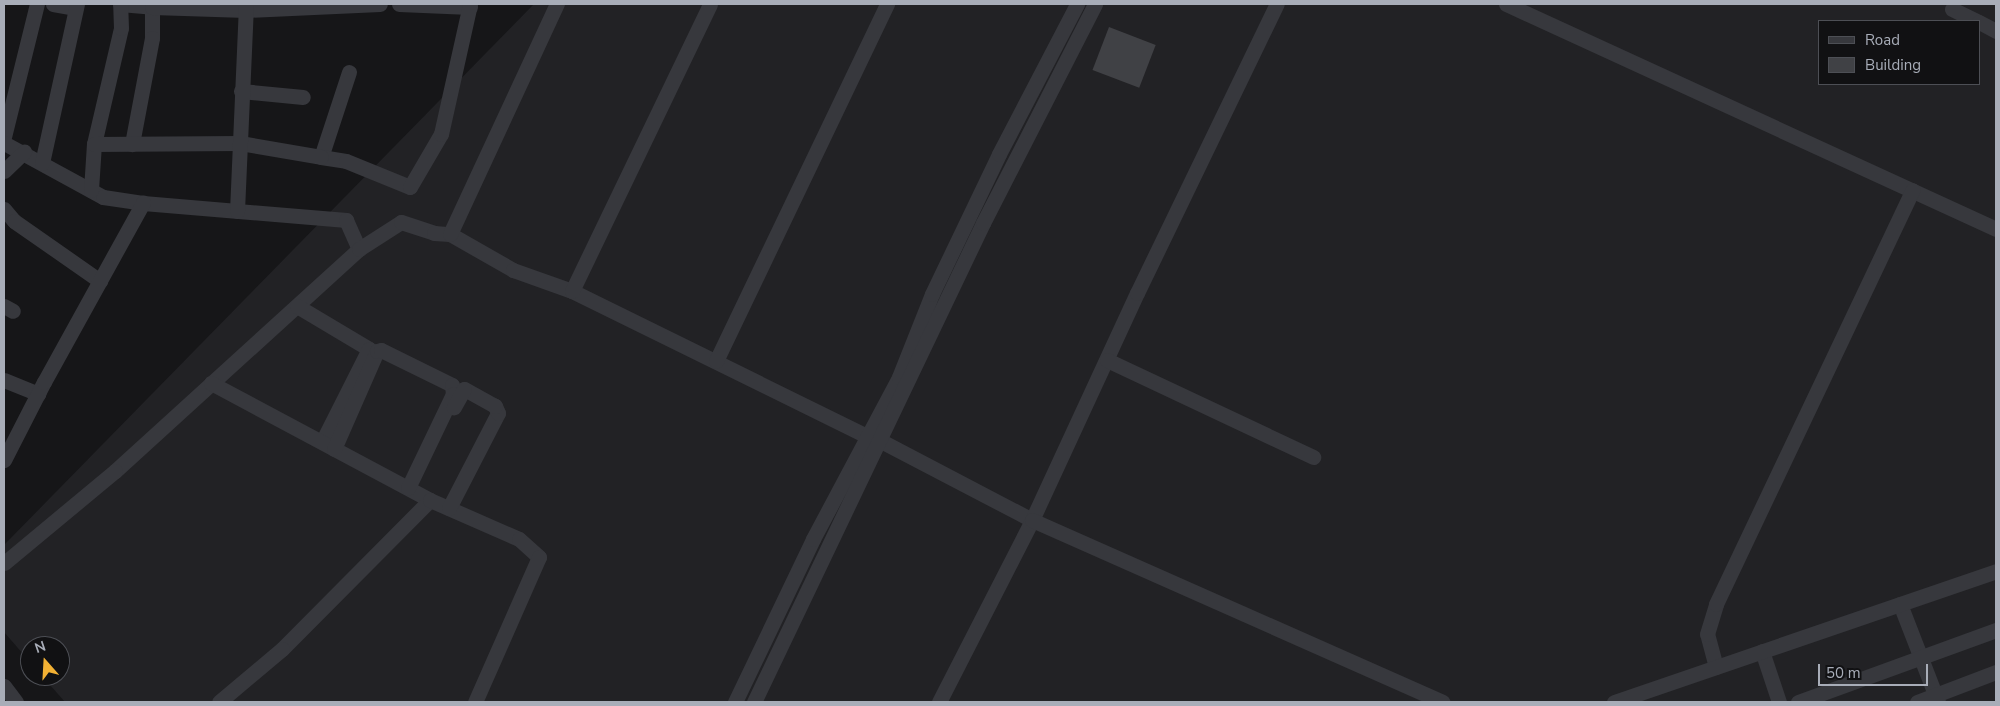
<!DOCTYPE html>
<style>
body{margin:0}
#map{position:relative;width:2000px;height:706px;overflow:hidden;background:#161618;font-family:"Nunito Sans",sans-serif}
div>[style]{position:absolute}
.built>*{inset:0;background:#222225}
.building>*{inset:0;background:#404145;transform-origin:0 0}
.minor>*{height:15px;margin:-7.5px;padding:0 7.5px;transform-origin:7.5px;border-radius:7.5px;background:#37383d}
span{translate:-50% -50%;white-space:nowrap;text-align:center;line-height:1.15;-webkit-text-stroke:4.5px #111113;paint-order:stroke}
.frame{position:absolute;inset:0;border:5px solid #a8adb8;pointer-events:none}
.legend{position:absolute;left:1818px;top:20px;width:162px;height:65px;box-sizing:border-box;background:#111113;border:1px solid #4d4f55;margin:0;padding:6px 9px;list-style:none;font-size:15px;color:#a8adb8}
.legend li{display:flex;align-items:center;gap:10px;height:25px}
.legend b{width:25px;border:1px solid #4d4f55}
.north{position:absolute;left:20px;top:636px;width:50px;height:50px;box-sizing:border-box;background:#111113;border:1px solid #4d4f55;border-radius:50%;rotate:341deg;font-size:14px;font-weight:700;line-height:20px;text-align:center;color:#a8adb8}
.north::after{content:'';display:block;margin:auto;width:18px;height:22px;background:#f2b134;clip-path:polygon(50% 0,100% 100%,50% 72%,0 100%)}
.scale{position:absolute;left:1818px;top:664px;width:110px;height:22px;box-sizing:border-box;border:2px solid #a8adb8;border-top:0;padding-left:6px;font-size:15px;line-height:18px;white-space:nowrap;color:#a8adb8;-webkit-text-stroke:4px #111113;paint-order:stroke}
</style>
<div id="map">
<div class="built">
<i style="clip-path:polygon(evenodd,534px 4px,1996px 4px,1996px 702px,65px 702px,42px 676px,60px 676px,60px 646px,30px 646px,30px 662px,4px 632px,4px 545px,534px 4px,1819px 21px,1979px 21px,1979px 84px,1819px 84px,1819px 21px)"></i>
</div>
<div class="building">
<i style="left:1109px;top:27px;width:50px;height:46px;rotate:21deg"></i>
</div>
<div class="minor">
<i style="left:53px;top:4px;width:23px;rotate:10deg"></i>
<i style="left:120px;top:4px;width:32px;rotate:5deg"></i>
<i style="left:152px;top:7px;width:31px;rotate:90deg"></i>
<i style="left:152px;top:38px;width:108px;rotate:100.7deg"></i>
<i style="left:152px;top:4px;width:3px;rotate:90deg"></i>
<i style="left:152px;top:7px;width:94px;rotate:1.8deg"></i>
<i style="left:246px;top:10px;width:134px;rotate:-2.6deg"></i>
<i style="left:399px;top:4px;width:71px;rotate:2.4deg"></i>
<i style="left:1506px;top:4px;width:539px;rotate:24.66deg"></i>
<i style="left:1952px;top:9px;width:28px;rotate:26deg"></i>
<i style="left:1979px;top:22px;width:19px;rotate:28deg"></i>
<i style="left:349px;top:72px;width:89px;rotate:108.2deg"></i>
<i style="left:321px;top:157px;width:25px;rotate:9deg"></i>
<i style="left:346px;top:161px;width:69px;rotate:22.1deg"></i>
<i style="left:410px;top:187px;width:61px;rotate:-59.7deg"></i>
<i style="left:441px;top:134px;width:133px;rotate:-77.4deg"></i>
<i style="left:241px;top:91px;width:62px;rotate:5.5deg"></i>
<i style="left:4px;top:137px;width:137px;rotate:-76.1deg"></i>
<i style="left:4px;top:143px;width:113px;rotate:28.6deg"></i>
<i style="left:103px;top:197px;width:40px;rotate:8.5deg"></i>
<i style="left:143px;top:203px;width:204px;rotate:4.8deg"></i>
<i style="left:346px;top:220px;width:32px;rotate:66deg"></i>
<i style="left:359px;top:249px;width:330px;rotate:137.7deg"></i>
<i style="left:115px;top:471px;width:144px;rotate:140.3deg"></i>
<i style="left:94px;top:144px;width:119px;rotate:-76.9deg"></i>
<i style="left:121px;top:28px;width:24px;rotate:-92deg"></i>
<i style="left:42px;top:163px;width:163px;rotate:-77.6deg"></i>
<i style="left:4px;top:171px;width:28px;rotate:-44deg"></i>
<i style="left:91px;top:190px;width:46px;rotate:-86.3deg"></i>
<i style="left:94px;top:144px;width:146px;rotate:-0.4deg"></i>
<i style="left:240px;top:143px;width:82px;rotate:9.8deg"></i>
<i style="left:4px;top:209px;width:16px;rotate:50deg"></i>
<i style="left:14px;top:221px;width:105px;rotate:34.9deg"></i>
<i style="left:237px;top:211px;width:207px;rotate:-87.5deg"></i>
<i style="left:450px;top:234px;width:73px;rotate:29.7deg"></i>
<i style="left:513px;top:270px;width:63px;rotate:19.6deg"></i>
<i style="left:572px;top:291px;width:329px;rotate:26.2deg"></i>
<i style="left:867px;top:436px;width:15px;rotate:20deg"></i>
<i style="left:881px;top:441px;width:170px;rotate:27.6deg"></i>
<i style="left:1032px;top:520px;width:250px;rotate:-65.2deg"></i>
<i style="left:1137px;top:293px;width:321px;rotate:-64.2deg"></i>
<i style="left:359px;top:249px;width:50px;rotate:-32.7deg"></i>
<i style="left:401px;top:222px;width:35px;rotate:18deg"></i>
<i style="left:434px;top:233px;width:16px;rotate:4deg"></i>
<i style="left:450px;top:234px;width:254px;rotate:-65.1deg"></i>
<i style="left:572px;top:291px;width:318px;rotate:-64.3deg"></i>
<i style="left:4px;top:306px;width:10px;rotate:29deg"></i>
<i style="left:297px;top:306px;width:84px;rotate:30.8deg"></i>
<i style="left:369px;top:349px;width:104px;rotate:116.8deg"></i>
<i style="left:1107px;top:360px;width:228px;rotate:25.2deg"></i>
<i style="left:716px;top:361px;width:396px;rotate:-64.4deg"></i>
<i style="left:4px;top:380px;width:37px;rotate:22deg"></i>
<i style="left:211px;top:383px;width:248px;rotate:28.1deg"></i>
<i style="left:430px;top:500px;width:210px;rotate:134.8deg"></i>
<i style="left:282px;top:649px;width:82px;rotate:139.9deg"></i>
<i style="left:334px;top:449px;width:107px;rotate:-66.3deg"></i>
<i style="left:377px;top:351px;width:4px;rotate:-14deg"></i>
<i style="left:381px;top:350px;width:79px;rotate:26.2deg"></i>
<i style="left:452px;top:385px;width:9px;rotate:84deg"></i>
<i style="left:453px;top:394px;width:104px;rotate:115.6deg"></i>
<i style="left:4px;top:460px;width:88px;rotate:-62.9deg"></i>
<i style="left:44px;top:382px;width:205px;rotate:-61.1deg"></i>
<i style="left:430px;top:500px;width:97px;rotate:23.7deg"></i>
<i style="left:519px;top:539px;width:27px;rotate:42deg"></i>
<i style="left:539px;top:557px;width:158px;rotate:113.8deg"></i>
<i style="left:449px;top:508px;width:107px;rotate:-62.7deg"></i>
<i style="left:498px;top:413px;width:8px;rotate:-113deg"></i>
<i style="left:495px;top:406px;width:35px;rotate:-151deg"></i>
<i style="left:464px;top:389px;width:21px;rotate:119deg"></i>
<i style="left:1900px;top:604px;width:105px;rotate:68.8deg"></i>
<i style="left:1762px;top:651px;width:54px;rotate:71.6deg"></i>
<i style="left:1716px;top:667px;width:34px;rotate:-105deg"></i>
<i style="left:1707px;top:634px;width:31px;rotate:-73deg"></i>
<i style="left:1716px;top:604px;width:458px;rotate:-64.6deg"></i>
<i style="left:4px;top:686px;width:20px;rotate:53deg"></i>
<i style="left:735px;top:702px;width:181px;rotate:-64.4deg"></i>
<i style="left:813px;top:539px;width:183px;rotate:-62deg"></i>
<i style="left:899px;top:377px;width:89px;rotate:-68.3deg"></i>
<i style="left:932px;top:294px;width:155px;rotate:-64.4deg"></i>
<i style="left:999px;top:154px;width:169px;rotate:-62.5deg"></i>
<i style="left:754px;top:702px;width:531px;rotate:-64.45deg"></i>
<i style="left:983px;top:223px;width:246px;rotate:-62.9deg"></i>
<i style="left:939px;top:702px;width:204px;rotate:-62.9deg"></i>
<i style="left:1032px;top:520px;width:449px;rotate:23.9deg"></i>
<i style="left:1614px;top:702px;width:404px;rotate:-18.9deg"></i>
<i style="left:1798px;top:702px;width:211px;rotate:-20deg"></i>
<i style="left:1917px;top:702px;width:85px;rotate:-20.8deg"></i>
</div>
<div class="frame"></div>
<ul class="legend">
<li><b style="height:6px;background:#37383d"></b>Road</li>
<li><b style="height:14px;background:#404145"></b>Building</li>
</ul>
<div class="north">N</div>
<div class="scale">50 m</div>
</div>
